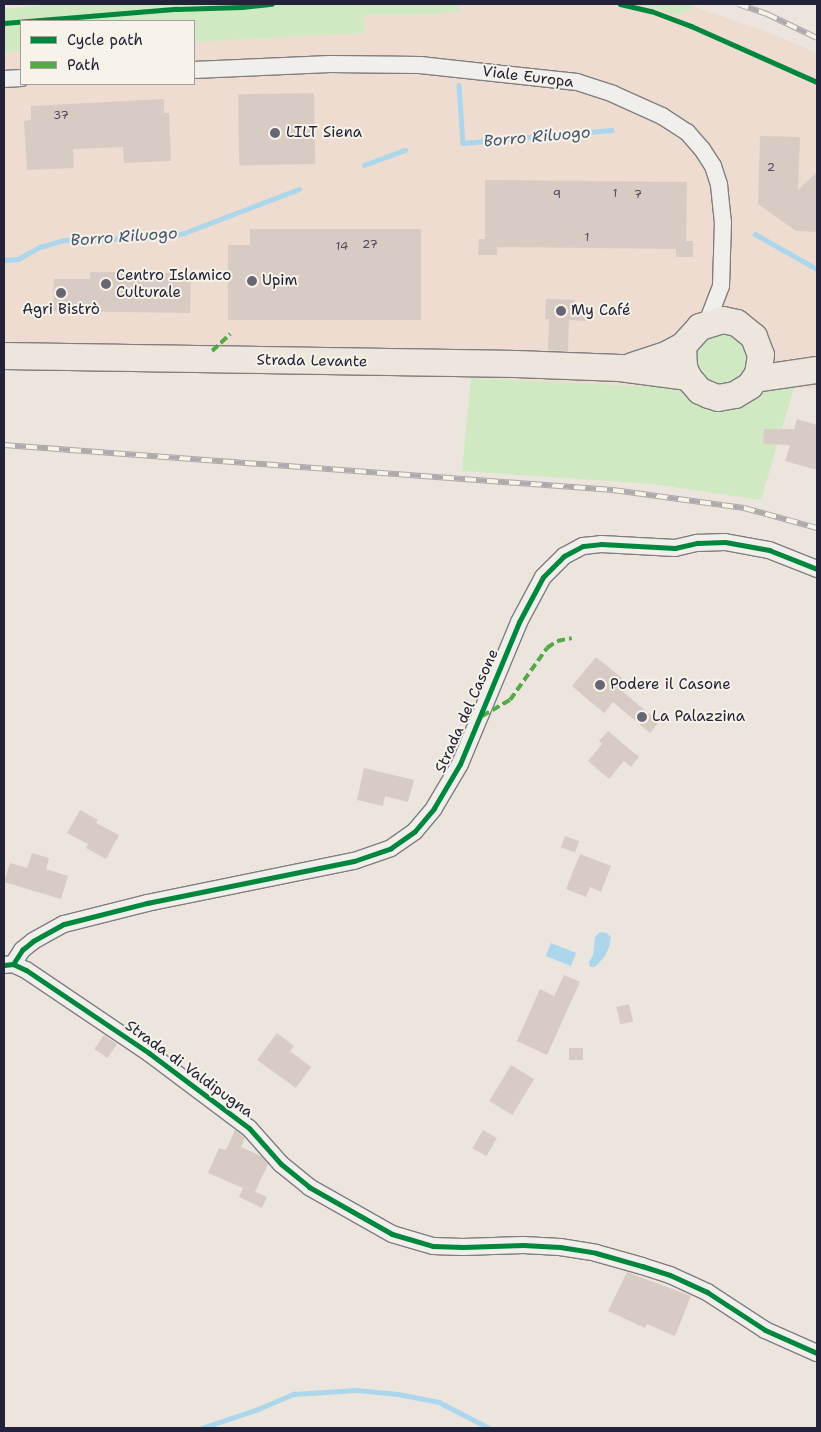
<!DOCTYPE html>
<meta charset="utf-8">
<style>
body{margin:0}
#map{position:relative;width:821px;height:1432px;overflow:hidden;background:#ece5dd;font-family:"Shantell Sans",sans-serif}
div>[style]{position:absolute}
.built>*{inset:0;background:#eddccf}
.green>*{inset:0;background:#d0e9c3}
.round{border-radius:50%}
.water>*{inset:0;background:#acd6ec;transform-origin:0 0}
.stream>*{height:4.5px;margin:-2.25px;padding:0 2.25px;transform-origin:2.25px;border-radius:2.25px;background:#acd6ec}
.building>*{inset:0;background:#d8cbc3;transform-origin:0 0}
.roads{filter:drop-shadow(1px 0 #817e80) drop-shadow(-1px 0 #817e80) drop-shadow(0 1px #817e80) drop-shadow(0 -1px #817e80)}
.street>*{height:16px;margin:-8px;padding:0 8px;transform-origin:8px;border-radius:8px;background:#f1efeb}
.primary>*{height:26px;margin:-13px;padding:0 13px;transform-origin:13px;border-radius:13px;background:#ece6dd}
.rail>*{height:5.5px;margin-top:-2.75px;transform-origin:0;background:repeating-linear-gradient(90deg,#f7f3e8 0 11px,#acaaab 0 22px);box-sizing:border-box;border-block:1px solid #acaaab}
.quiet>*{height:4px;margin-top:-2px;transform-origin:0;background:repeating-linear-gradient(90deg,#53aa46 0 8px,transparent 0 12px)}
.cycleway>*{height:5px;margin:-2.5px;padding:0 2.5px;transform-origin:2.5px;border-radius:2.5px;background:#00873e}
.dots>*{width:14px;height:14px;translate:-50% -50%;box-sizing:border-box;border:2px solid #f7f3e8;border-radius:50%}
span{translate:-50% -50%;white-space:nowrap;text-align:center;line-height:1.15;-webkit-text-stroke:4px #f7f3e8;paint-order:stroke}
.number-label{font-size:12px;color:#504c5d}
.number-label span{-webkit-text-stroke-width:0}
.street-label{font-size:15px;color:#22223b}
.poi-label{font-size:15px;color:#22223b}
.left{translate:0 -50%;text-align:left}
.water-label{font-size:16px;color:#435672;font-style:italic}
.frame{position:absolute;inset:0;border:5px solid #22223b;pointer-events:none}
.legend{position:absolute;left:20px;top:20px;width:175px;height:65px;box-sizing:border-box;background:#f7f3e8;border:1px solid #a29fa3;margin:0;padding:6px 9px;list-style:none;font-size:15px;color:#22223b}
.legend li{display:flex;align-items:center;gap:10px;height:25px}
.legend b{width:25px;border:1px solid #a29fa3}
</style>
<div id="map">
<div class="built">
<i style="clip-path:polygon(459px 4px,637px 4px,678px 15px,695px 7px,768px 32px,817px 53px,817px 389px,777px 387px,713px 406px,677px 390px,648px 386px,471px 378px,4px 370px,4px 52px,21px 51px,21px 84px,194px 84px,194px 42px,365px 33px,362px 15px,436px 14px,460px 11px)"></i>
</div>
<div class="green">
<i style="clip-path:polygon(52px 4px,459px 4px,460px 11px,436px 14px,363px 15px,365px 33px,194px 42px,194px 21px,21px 21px,21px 51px,4px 52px,4px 9px)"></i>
<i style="clip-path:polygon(637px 4px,686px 4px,695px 7px,678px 15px)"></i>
<i class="round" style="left:697px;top:333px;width:50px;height:50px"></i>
<i style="clip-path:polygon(471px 378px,660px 387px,677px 390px,696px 398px,777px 387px,794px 388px,761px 500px,652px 484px,462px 471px)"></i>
</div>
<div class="water">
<i style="clip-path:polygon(600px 932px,606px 933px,611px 937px,609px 947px,605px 956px,595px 967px,590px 967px,589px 962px,593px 955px,595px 937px)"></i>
<i style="left:551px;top:943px;width:27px;height:14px;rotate:22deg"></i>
</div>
<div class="stream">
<i style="left:459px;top:85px;width:58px;rotate:86.1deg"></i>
<i style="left:463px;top:143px;width:149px;rotate:-5deg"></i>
<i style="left:364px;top:165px;width:44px;rotate:-20.1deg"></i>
<i style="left:755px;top:234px;width:71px;rotate:29.4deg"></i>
<i style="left:4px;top:260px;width:14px;rotate:-4deg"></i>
<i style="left:18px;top:259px;width:25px;rotate:-29deg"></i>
<i style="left:40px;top:247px;width:25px;rotate:-16deg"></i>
<i style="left:64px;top:240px;width:100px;rotate:-1.7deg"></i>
<i style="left:164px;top:237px;width:20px;rotate:-11deg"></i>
<i style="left:184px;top:233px;width:123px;rotate:-20.9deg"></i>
<i style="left:202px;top:1428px;width:59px;rotate:-18.7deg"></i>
<i style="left:258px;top:1409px;width:39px;rotate:-23deg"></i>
<i style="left:294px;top:1394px;width:62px;rotate:-3.7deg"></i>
<i style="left:356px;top:1390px;width:42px;rotate:5.4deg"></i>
<i style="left:398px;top:1394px;width:42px;rotate:11deg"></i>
<i style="left:439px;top:1402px;width:56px;rotate:27.5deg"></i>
</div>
<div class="building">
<i style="left:314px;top:93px;width:71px;height:76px;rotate:89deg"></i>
<i style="clip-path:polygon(164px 99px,164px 113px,169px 113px,171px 161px,124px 163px,123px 147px,73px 149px,74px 168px,27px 170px,24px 121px,31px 120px,31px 106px)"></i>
<i style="clip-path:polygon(760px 136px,800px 137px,798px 190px,817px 172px,817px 232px,796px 231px,758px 204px)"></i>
<i style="clip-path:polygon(485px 180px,687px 182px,686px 241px,693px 241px,693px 257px,676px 257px,676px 249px,497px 247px,497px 255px,478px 255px,479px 239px,485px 239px)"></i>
<i style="clip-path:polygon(250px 229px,421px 229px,421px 320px,228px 320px,228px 245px,250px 245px)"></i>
<i style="clip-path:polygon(90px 272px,191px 273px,190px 313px,53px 311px,54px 279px,90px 279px)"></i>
<i style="clip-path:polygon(546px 299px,575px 300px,575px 306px,588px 307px,587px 321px,569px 320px,568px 351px,548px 350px,549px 319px,545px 319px)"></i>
<i style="clip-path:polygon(797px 419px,817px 425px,817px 470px,785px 461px,790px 445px,763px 444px,764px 429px,794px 429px)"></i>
<i style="clip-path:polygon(596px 657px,628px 683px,622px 691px,659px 722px,650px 733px,613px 702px,604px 713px,572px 686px)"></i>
<i style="clip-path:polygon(608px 731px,639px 757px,631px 767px,624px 761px,609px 779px,588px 761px,602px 744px,599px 741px)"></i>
<i style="clip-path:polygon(364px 768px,414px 780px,408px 802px,385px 796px,383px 806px,357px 800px)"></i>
<i style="clip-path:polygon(80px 810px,98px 820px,96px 823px,119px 835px,106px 859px,86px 848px,88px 844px,67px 833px)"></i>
<i style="left:565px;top:836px;width:15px;height:12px;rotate:20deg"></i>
<i style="clip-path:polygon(32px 853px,49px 858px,46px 869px,68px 876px,61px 899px,4px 882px,10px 863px,27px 868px)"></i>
<i style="clip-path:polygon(580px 854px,611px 866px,601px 892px,590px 887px,586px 897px,566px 889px)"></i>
<i style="clip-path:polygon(564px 975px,580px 982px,547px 1055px,517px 1041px,540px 989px,554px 996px)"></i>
<i style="left:629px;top:1004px;width:18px;height:13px;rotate:77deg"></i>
<i style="clip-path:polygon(277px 1033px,294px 1046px,290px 1051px,311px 1067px,296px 1088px,257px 1060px)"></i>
<i style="left:104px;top:1035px;width:16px;height:17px;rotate:35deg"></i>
<i style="left:569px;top:1048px;width:14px;height:12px"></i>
<i style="left:511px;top:1065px;width:27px;height:42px;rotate:31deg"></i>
<i style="clip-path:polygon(235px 1130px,245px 1138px,241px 1147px,261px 1156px,268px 1164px,255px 1192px,267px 1197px,262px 1208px,239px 1197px,243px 1188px,208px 1173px,219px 1148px,226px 1150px)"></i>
<i style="left:483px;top:1130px;width:16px;height:21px;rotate:30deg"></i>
<i style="clip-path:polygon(627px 1272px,691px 1296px,675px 1336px,647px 1324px,645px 1328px,608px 1311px)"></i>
</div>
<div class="roads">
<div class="street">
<i style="left:194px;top:70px;width:136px;rotate:-2.5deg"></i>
<i style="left:330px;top:64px;width:90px;rotate:0.6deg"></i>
<i style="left:420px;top:65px;width:158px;rotate:6.2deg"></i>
<i style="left:577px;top:82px;width:38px;rotate:18deg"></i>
<i style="left:613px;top:94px;width:54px;rotate:24.2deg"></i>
<i style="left:662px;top:116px;width:30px;rotate:33deg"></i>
<i style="left:687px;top:132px;width:23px;rotate:49deg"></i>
<i style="left:702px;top:149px;width:20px;rotate:57deg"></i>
<i style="left:713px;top:166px;width:20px;rotate:72deg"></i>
<i style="left:719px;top:185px;width:37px;rotate:84deg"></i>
<i style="left:723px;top:222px;width:64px;rotate:91.8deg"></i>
<i style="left:721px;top:286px;width:40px;rotate:111deg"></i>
<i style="left:4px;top:79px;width:17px;rotate:-3deg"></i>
<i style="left:13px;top:964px;width:17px;rotate:-57deg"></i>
<i style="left:22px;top:950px;width:14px;rotate:-39deg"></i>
<i style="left:33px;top:941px;width:35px;rotate:-29deg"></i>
<i style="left:64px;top:924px;width:86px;rotate:-14.2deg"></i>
<i style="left:147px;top:903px;width:211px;rotate:-11.5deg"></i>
<i style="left:354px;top:861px;width:39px;rotate:-19deg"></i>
<i style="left:391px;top:848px;width:29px;rotate:-35deg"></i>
<i style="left:415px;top:831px;width:30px;rotate:-50deg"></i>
<i style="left:434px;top:808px;width:51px;rotate:-59.4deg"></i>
<i style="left:460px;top:764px;width:154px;rotate:-67.4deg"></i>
<i style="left:519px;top:622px;width:51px;rotate:-61.9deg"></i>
<i style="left:543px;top:577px;width:30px;rotate:-45deg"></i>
<i style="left:564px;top:556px;width:21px;rotate:-28deg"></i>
<i style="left:583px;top:546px;width:18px;rotate:-6deg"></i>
<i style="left:601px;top:544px;width:74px;rotate:3.1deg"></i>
<i style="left:675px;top:548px;width:23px;rotate:-13deg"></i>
<i style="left:697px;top:543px;width:28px;rotate:-2deg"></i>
<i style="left:725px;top:542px;width:45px;rotate:10.3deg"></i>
<i style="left:769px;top:550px;width:52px;rotate:21.6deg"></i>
<i style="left:4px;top:965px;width:9px;rotate:-6deg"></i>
<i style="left:13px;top:964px;width:14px;rotate:25deg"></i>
<i style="left:26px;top:970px;width:148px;rotate:34deg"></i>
<i style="left:149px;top:1053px;width:125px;rotate:36.9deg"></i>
<i style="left:249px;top:1128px;width:48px;rotate:48.4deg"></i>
<i style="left:281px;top:1164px;width:36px;rotate:39deg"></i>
<i style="left:309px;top:1187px;width:95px;rotate:29.5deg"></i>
<i style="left:392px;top:1234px;width:43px;rotate:16.3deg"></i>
<i style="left:433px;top:1246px;width:30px;rotate:2deg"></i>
<i style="left:463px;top:1247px;width:60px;rotate:-1.9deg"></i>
<i style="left:523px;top:1245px;width:37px;rotate:3deg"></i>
<i style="left:560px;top:1247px;width:36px;rotate:9deg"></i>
<i style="left:596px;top:1253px;width:48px;rotate:15.8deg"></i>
<i style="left:642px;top:1266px;width:29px;rotate:18deg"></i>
<i style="left:670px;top:1275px;width:41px;rotate:24.7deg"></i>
<i style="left:707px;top:1292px;width:69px;rotate:33.2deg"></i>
<i style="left:765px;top:1330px;width:57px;rotate:23.9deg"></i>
</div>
<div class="primary">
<i style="left:4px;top:356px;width:512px;rotate:0.9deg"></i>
<i style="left:516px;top:364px;width:104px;rotate:2.2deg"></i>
<i style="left:620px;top:368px;width:69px;rotate:7.5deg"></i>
<i style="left:632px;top:366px;width:36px;rotate:-18deg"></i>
<i style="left:666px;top:355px;width:19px;rotate:-28deg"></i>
<i style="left:683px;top:346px;width:25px;rotate:-48deg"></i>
<i style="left:700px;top:327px;width:24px;rotate:-17deg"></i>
<i style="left:723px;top:320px;width:14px;rotate:12deg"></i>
<i style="left:737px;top:323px;width:22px;rotate:39deg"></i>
<i style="left:754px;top:337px;width:19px;rotate:69deg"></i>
<i style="left:761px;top:355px;width:19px;rotate:99deg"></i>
<i style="left:758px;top:374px;width:14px;rotate:124deg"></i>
<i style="left:750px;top:386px;width:17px;rotate:149deg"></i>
<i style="left:735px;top:395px;width:17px;rotate:170deg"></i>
<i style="left:718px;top:398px;width:9px;rotate:-162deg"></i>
<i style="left:709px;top:395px;width:10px;rotate:-156deg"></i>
<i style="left:700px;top:391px;width:18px;rotate:-131deg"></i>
<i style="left:688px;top:377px;width:11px;rotate:-112deg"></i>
<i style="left:684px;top:367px;width:21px;rotate:-93deg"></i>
<i style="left:755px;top:379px;width:63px;rotate:-8.3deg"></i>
</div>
</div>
<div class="rail">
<i style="left:738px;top:4px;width:31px;rotate:19deg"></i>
<i style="left:767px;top:14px;width:55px;rotate:25.6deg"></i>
<i style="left:4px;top:445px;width:611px;rotate:4.23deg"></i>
<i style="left:613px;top:490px;width:132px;rotate:7.8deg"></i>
<i style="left:744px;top:508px;width:76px;rotate:15.3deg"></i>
</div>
<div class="quiet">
<i style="left:212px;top:351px;width:25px;rotate:-43deg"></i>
<i style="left:482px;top:716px;width:32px;rotate:-30deg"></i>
<i style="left:510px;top:700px;width:64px;rotate:-54.6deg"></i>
<i style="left:547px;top:648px;width:12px;rotate:-35deg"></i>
<i style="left:557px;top:641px;width:15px;rotate:-11deg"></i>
</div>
<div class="cycleway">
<i style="left:620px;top:4px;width:32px;rotate:13deg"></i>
<i style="left:651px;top:11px;width:43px;rotate:20.6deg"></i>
<i style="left:691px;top:26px;width:138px;rotate:24deg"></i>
<i style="left:4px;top:23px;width:173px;rotate:-4.7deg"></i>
<i style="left:176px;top:9px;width:66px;rotate:-1.7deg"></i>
<i style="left:242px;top:7px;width:30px;rotate:-6deg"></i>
<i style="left:13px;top:964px;width:17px;rotate:-57deg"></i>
<i style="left:22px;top:950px;width:14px;rotate:-39deg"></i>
<i style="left:33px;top:941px;width:35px;rotate:-29deg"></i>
<i style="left:64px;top:924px;width:86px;rotate:-14.2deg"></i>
<i style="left:147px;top:903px;width:211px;rotate:-11.5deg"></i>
<i style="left:354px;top:861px;width:39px;rotate:-19deg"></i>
<i style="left:391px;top:848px;width:29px;rotate:-35deg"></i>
<i style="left:415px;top:831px;width:30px;rotate:-50deg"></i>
<i style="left:434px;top:808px;width:51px;rotate:-59.4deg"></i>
<i style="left:460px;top:764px;width:154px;rotate:-67.4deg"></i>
<i style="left:519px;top:622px;width:51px;rotate:-61.9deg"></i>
<i style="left:543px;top:577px;width:30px;rotate:-45deg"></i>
<i style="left:564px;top:556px;width:21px;rotate:-28deg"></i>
<i style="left:583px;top:546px;width:18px;rotate:-6deg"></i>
<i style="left:601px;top:544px;width:74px;rotate:3.1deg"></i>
<i style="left:675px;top:548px;width:23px;rotate:-13deg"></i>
<i style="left:697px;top:543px;width:28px;rotate:-2deg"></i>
<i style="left:725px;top:542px;width:45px;rotate:10.3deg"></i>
<i style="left:769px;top:550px;width:52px;rotate:21.6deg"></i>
<i style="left:4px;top:965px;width:9px;rotate:-6deg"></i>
<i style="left:13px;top:964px;width:14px;rotate:25deg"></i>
<i style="left:26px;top:970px;width:148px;rotate:34deg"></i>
<i style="left:149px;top:1053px;width:125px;rotate:36.9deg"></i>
<i style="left:249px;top:1128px;width:48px;rotate:48.4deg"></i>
<i style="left:281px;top:1164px;width:36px;rotate:39deg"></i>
<i style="left:309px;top:1187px;width:95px;rotate:29.5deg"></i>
<i style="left:392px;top:1234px;width:43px;rotate:16.3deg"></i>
<i style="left:433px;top:1246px;width:30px;rotate:2deg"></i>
<i style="left:463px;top:1247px;width:60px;rotate:-1.9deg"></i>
<i style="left:523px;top:1245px;width:37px;rotate:3deg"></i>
<i style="left:560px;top:1247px;width:36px;rotate:9deg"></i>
<i style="left:596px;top:1253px;width:48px;rotate:15.8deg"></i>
<i style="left:642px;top:1266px;width:29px;rotate:18deg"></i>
<i style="left:670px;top:1275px;width:41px;rotate:24.7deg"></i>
<i style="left:707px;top:1292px;width:69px;rotate:33.2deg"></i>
<i style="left:765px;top:1330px;width:57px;rotate:23.9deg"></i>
</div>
<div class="dots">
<i style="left:275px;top:133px;background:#696674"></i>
<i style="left:252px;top:281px;background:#696674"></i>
<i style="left:106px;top:284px;background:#696674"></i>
<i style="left:61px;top:293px;background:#696674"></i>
<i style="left:561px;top:311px;background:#696674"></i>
<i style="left:600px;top:685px;background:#696674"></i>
<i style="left:642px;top:717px;background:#696674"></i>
</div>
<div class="number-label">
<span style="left:61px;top:116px">37</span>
<span style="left:771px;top:168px">2</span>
<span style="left:615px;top:194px">1</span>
<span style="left:557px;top:195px">9</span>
<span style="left:638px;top:195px">7</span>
<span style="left:587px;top:238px">1</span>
<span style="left:370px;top:245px">27</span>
<span style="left:342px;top:247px">14</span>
</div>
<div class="street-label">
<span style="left:528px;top:77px;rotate:7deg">Viale Europa</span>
<span style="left:312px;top:361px;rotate:1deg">Strada Levante</span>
<span style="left:467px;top:711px;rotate:-66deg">Strada del Casone</span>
<span style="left:189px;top:1069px;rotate:36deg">Strada di Valdipugna</span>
</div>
<div class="poi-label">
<span class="left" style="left:286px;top:133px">LILT Siena</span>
<span class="left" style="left:116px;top:284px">Centro Islamico<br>Culturale</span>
<span class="left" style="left:262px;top:281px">Upim</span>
<span style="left:61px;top:310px">Agri Bistrò</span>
<span class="left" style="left:571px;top:311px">My Café</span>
<span class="left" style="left:610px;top:685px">Podere il Casone</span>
<span class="left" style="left:652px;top:717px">La Palazzina</span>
</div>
<div class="water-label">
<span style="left:537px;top:137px;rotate:-5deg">Borro Riluogo</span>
<span style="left:124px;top:237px;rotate:-4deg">Borro Riluogo</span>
</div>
<div class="frame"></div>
<ul class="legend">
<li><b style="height:6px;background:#00873e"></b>Cycle path</li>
<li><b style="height:6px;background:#53aa46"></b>Path</li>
</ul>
</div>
